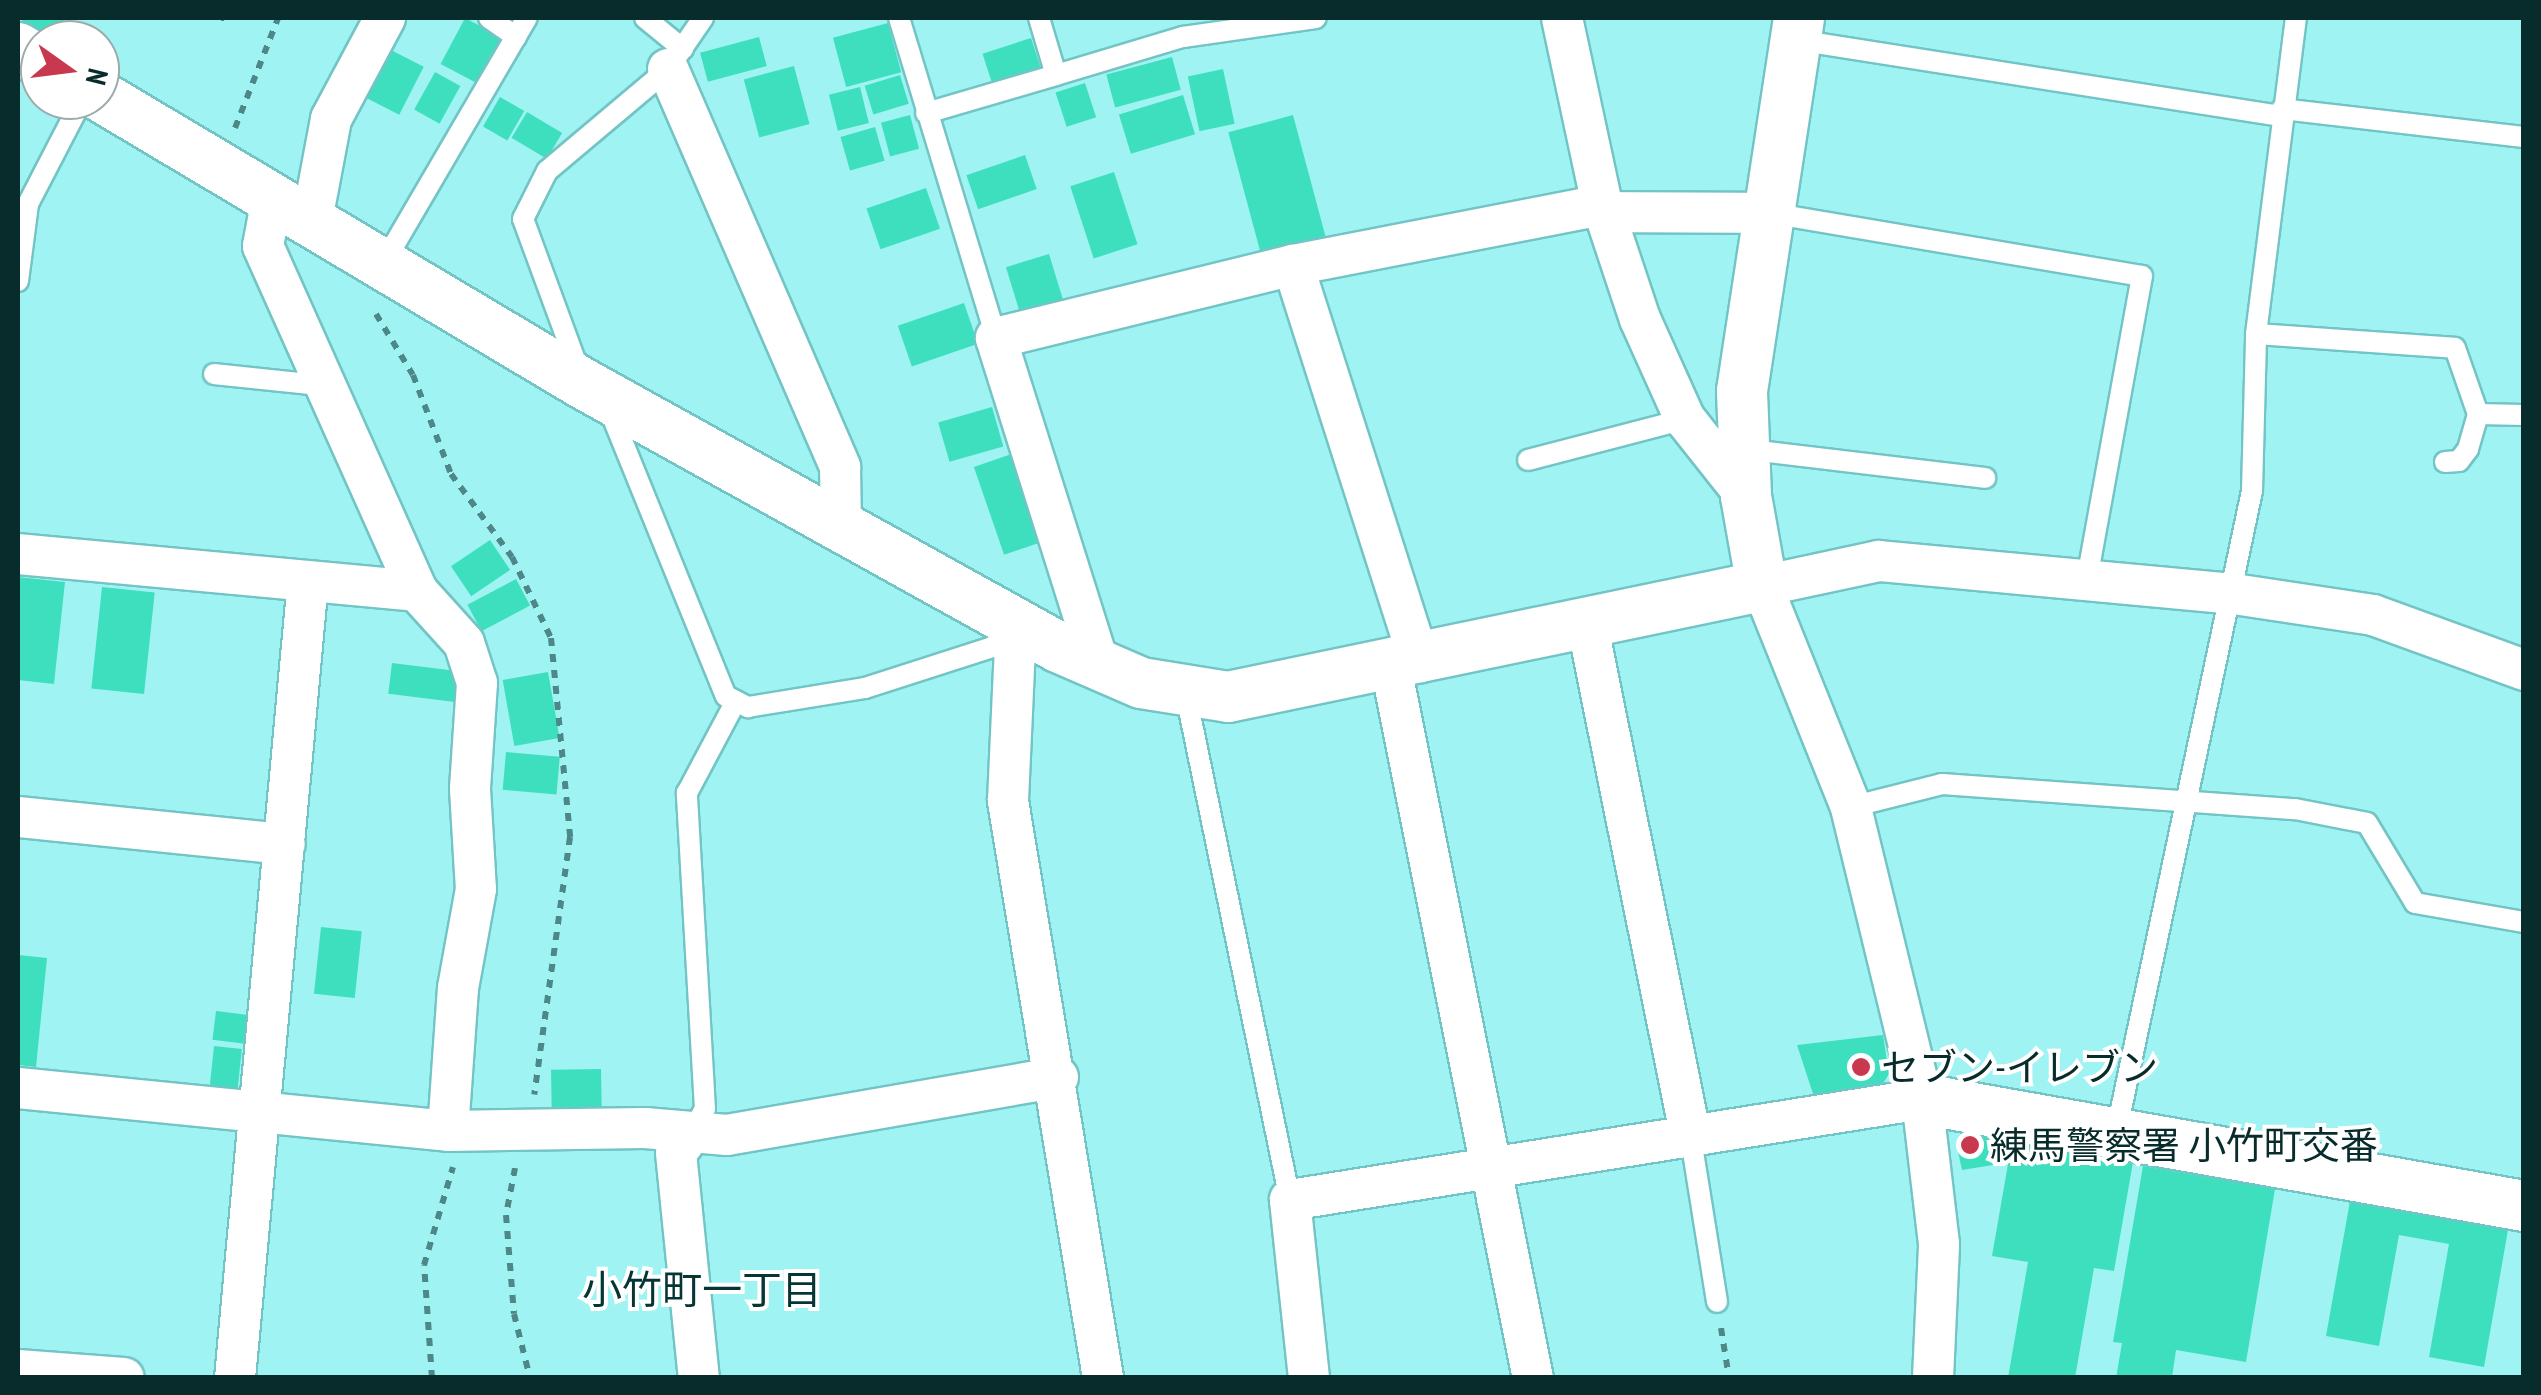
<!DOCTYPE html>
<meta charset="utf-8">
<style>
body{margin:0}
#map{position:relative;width:2541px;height:1395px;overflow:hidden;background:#a0f3f3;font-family:"PT Sans Narrow","Noto Sans JP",sans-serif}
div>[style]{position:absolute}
.building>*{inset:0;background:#3edfbf;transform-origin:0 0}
.path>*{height:6px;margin-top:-3px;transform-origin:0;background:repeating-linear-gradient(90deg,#4e8787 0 8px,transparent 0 16px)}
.roads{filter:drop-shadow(2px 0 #73c4c5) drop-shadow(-2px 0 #73c4c5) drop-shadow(0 2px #73c4c5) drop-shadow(0 -2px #73c4c5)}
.service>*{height:20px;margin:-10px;padding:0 10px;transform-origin:10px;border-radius:10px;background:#fff}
.minor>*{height:40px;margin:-20px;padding:0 20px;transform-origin:20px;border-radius:20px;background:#fff}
.tertiary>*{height:50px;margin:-25px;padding:0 25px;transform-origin:25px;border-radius:25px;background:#fff}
.dots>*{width:28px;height:28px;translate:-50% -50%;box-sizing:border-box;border:5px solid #fff;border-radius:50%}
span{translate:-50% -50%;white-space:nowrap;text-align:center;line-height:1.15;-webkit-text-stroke:8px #fff;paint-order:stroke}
.poi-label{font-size:38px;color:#082c2c}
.left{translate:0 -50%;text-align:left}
.neighbourhood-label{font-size:40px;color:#053535}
.frame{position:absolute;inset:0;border:20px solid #082c2c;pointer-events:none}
.north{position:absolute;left:20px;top:20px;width:100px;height:100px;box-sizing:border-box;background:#fff;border:2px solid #9cabab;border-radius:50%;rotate:104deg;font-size:28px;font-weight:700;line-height:40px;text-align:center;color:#082c2c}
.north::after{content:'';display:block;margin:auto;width:35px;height:45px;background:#c8384f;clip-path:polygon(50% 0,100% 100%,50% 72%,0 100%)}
</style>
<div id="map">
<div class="building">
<i style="clip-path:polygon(18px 18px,66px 18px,54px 40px)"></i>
<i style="left:465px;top:18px;width:43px;height:52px;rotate:28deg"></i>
<i style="left:888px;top:23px;width:51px;height:57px;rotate:75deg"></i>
<i style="left:759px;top:37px;width:30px;height:61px;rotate:75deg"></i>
<i style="left:1031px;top:38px;width:36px;height:51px;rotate:72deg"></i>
<i style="left:389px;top:49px;width:39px;height:54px;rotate:27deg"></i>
<i style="left:1172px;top:57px;width:34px;height:68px;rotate:75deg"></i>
<i style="left:794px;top:66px;width:60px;height:52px;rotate:75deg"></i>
<i style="left:1223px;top:69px;width:56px;height:36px;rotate:78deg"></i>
<i style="left:435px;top:72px;width:29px;height:43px;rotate:29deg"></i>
<i style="left:900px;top:75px;width:30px;height:37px;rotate:73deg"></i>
<i style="left:1085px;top:83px;width:36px;height:31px;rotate:72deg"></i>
<i style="left:860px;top:87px;width:37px;height:32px;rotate:76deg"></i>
<i style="left:1183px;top:95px;width:41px;height:67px;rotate:73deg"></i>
<i style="left:500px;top:97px;width:28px;height:34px;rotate:30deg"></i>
<i style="left:527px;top:112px;width:41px;height:30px;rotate:31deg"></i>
<i style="left:910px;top:115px;width:35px;height:30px;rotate:75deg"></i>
<i style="left:1293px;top:115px;width:132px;height:67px;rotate:75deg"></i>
<i style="left:875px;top:127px;width:35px;height:36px;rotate:74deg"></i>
<i style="left:1025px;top:155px;width:36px;height:62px;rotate:71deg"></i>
<i style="left:1114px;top:172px;width:76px;height:46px;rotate:72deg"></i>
<i style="left:926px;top:188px;width:43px;height:63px;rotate:71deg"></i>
<i style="left:1049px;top:254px;width:51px;height:45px;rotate:73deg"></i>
<i style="left:964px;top:303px;width:43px;height:70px;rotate:71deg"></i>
<i style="left:992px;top:407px;width:41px;height:56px;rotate:74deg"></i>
<i style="left:1023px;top:450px;width:93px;height:52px;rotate:71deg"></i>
<i style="left:490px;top:540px;width:36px;height:47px;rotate:56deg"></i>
<i style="clip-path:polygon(18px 577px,65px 582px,54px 684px,18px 680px)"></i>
<i style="left:516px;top:579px;width:30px;height:55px;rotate:62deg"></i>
<i style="left:102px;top:587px;width:53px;height:102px;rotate:6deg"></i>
<i style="left:392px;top:663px;width:67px;height:31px;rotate:7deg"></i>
<i style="left:548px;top:672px;width:67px;height:46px;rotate:80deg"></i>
<i style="left:506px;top:752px;width:54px;height:38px;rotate:5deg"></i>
<i style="left:321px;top:927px;width:41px;height:67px;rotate:6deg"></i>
<i style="clip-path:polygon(18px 955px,47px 958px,36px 1067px,18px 1065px)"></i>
<i style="left:216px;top:1011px;width:33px;height:29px;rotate:7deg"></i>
<i style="clip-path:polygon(1883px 1035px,1889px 1074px,1880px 1088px,1815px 1100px,1797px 1045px)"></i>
<i style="left:214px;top:1046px;width:28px;height:41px;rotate:6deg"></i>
<i style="left:601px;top:1069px;width:44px;height:50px;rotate:89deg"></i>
<i style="clip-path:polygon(1965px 1132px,1989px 1137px,1993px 1165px,1962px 1170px,1957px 1147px)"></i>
<i style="clip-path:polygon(2012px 1141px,2133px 1162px,2114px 1271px,2094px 1268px,2075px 1378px,2008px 1378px,2028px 1262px,1992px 1256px)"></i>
<i style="clip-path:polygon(2143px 1166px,2275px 1189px,2246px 1362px,2176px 1350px,2172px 1378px,2116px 1378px,2122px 1343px,2113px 1342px)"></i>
<i style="clip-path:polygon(2350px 1201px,2508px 1230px,2484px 1367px,2429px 1357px,2449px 1244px,2399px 1235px,2379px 1346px,2326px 1336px)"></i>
</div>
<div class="path">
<i style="left:221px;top:18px;width:3px"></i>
<i style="left:235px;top:128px;width:118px;rotate:-68.6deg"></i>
<i style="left:376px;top:314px;width:71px;rotate:58.8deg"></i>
<i style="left:413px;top:375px;width:106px;rotate:69deg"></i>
<i style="left:451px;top:474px;width:103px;rotate:53.7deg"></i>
<i style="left:512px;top:557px;width:90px;rotate:64.3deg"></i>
<i style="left:551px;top:638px;width:200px;rotate:84.5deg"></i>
<i style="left:570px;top:837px;width:260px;rotate:97.9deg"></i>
<i style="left:515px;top:1168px;width:48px;rotate:100.8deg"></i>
<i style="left:506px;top:1215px;width:99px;rotate:85.4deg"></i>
<i style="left:514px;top:1314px;width:66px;rotate:76deg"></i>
<i style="left:1721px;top:1328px;width:51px;rotate:80.9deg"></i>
<i style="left:432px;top:1378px;width:113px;rotate:-94deg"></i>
<i style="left:424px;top:1265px;width:102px;rotate:-73.5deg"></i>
</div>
<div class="roads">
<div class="service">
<i style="left:489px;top:18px;width:33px;rotate:35deg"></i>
<i style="left:645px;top:18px;width:49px;rotate:39.2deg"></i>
<i style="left:899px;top:18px;width:334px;rotate:73.1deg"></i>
<i style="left:1039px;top:18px;width:59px;rotate:73.4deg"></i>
<i style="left:1056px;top:75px;width:133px;rotate:-16.7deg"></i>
<i style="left:1183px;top:37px;width:134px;rotate:-8.1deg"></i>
<i style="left:1796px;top:40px;width:491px;rotate:8.9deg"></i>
<i style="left:2282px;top:109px;width:244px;rotate:6.6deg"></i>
<i style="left:926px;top:113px;width:135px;rotate:-16.3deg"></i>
<i style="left:1770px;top:213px;width:377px;rotate:9.6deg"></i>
<i style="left:2142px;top:276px;width:309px;rotate:100.3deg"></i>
<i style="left:383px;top:264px;width:285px;rotate:-59.7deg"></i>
<i style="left:18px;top:281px;width:78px;rotate:-82.6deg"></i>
<i style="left:28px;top:204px;width:117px;rotate:-62.6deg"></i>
<i style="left:2256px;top:334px;width:199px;rotate:4deg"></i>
<i style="left:2455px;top:348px;width:70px;rotate:70.8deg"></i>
<i style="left:2478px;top:414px;width:46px;rotate:1.2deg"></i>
<i style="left:579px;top:371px;width:162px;rotate:-110.2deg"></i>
<i style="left:523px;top:219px;width:54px;rotate:-63.4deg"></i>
<i style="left:547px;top:171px;width:158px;rotate:-40.1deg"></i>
<i style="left:668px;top:69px;width:62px;rotate:-55.5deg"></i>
<i style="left:214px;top:374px;width:116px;rotate:6deg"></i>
<i style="left:608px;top:406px;width:313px;rotate:67.9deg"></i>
<i style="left:726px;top:696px;width:25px;rotate:27deg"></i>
<i style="left:748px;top:707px;width:119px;rotate:-9.2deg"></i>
<i style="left:865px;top:688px;width:134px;rotate:-17.8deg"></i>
<i style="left:993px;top:647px;width:30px;rotate:-46deg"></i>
<i style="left:1743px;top:449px;width:244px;rotate:6.8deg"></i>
<i style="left:1528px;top:460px;width:162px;rotate:-14.6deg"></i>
<i style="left:2445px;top:462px;width:14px;rotate:-4deg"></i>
<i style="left:2459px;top:461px;width:15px;rotate:-53deg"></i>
<i style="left:2468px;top:449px;width:36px;rotate:-74deg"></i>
<i style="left:1186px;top:695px;width:516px;rotate:78.36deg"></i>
<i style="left:1851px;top:807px;width:94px;rotate:-14.2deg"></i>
<i style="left:1942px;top:784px;width:354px;rotate:4.1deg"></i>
<i style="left:2295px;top:809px;width:73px;rotate:11deg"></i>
<i style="left:2367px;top:823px;width:93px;rotate:59deg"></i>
<i style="left:2415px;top:903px;width:111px;rotate:9.9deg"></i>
<i style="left:692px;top:1132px;width:26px;rotate:-61deg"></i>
<i style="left:705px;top:1109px;width:317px;rotate:-93.3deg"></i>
<i style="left:687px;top:793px;width:104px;rotate:-62deg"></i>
<i style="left:1690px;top:1133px;width:171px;rotate:80.9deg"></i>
<i style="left:2116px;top:1133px;width:656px;rotate:-78.04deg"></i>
<i style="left:2252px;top:491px;width:157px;rotate:-88.5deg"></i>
<i style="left:2256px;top:334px;width:319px;rotate:-82.8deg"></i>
</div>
<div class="minor">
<i style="left:1562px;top:18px;width:191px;rotate:77.9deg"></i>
<i style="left:1602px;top:205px;width:120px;rotate:71.6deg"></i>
<i style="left:1640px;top:319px;width:110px;rotate:65.8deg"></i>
<i style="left:1685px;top:419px;width:98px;rotate:51.6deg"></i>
<i style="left:668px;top:69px;width:434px;rotate:66.6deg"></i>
<i style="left:840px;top:467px;width:59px;rotate:89deg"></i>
<i style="left:272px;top:198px;width:49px;rotate:100.6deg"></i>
<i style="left:263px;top:246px;width:378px;rotate:65.9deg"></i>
<i style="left:417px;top:591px;width:70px;rotate:47.9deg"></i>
<i style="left:464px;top:643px;width:42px;rotate:72deg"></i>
<i style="left:477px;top:683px;width:106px;rotate:93.8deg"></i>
<i style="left:470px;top:789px;width:100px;rotate:86.6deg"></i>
<i style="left:476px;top:889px;width:101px;rotate:100.3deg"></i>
<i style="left:458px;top:988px;width:143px;rotate:94deg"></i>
<i style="left:1605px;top:212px;width:165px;rotate:0.3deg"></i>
<i style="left:312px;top:220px;width:103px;rotate:-79.3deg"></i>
<i style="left:331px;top:119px;width:115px;rotate:-61.9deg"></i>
<i style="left:1293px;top:265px;width:417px;rotate:72.3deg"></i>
<i style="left:18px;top:554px;width:401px;rotate:5.3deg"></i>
<i style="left:1016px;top:624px;width:177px;rotate:92.6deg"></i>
<i style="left:1008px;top:801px;width:585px;rotate:80.65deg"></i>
<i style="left:1588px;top:628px;width:515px;rotate:78.58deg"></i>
<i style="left:1391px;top:667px;width:725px;rotate:78.71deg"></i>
<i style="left:1100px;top:668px;width:346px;rotate:-107.5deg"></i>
<i style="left:996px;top:338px;width:306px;rotate:-13.8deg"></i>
<i style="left:1293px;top:265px;width:315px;rotate:-11deg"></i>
<i style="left:18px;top:817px;width:268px;rotate:5.8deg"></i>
<i style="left:18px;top:1088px;width:432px;rotate:5.7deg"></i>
<i style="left:448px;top:1131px;width:197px;rotate:-0.9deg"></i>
<i style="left:645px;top:1128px;width:82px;rotate:4.9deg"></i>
<i style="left:727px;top:1135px;width:336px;rotate:-9.9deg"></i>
<i style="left:692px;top:1132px;width:26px;rotate:127deg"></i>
<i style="left:676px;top:1153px;width:226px;rotate:84.2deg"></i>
<i style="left:18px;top:1370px;width:106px;rotate:4.3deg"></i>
<i style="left:235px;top:1378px;width:800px;rotate:-84.77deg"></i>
<i style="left:1309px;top:1378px;width:179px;rotate:-96.1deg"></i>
<i style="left:1290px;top:1200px;width:640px;rotate:-9.08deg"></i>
<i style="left:1933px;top:1378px;width:134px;rotate:-87.4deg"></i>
<i style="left:1939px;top:1244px;width:146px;rotate:-96.7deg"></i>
<i style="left:1922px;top:1099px;width:301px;rotate:-103.7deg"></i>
<i style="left:1851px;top:807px;width:238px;rotate:-111.9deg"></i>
<i style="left:1762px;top:586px;width:120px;rotate:-12.1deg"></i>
<i style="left:1879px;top:561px;width:357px;rotate:5.3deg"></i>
<i style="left:2234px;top:594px;width:141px;rotate:8.6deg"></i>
<i style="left:2373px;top:615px;width:161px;rotate:20deg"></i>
</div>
<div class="tertiary">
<i style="left:18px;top:48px;width:26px;rotate:31deg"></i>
<i style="left:100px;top:96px;width:561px;rotate:30.77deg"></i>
<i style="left:582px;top:383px;width:544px;rotate:29.01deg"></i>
<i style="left:1058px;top:647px;width:90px;rotate:23.4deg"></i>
<i style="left:1141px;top:683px;width:88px;rotate:9.1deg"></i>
<i style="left:1228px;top:697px;width:545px;rotate:-11.74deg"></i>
<i style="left:1762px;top:586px;width:91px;rotate:-100.1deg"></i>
<i style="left:1746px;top:496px;width:105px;rotate:-92.2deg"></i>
<i style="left:1742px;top:391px;width:377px;rotate:-81.3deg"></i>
<i style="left:1922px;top:1099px;width:611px;rotate:10.08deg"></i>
</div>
</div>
<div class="dots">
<i style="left:1861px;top:1067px;background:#c8384f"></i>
<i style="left:1970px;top:1145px;background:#c8384f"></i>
</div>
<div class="poi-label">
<span class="left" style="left:1881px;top:1067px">セブン-イレブン</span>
<span class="left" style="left:1990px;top:1145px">練馬警察署 小竹町交番</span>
</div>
<div class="neighbourhood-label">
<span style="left:702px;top:1289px">小竹町一丁目</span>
</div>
<div class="frame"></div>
<div class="north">N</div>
</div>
